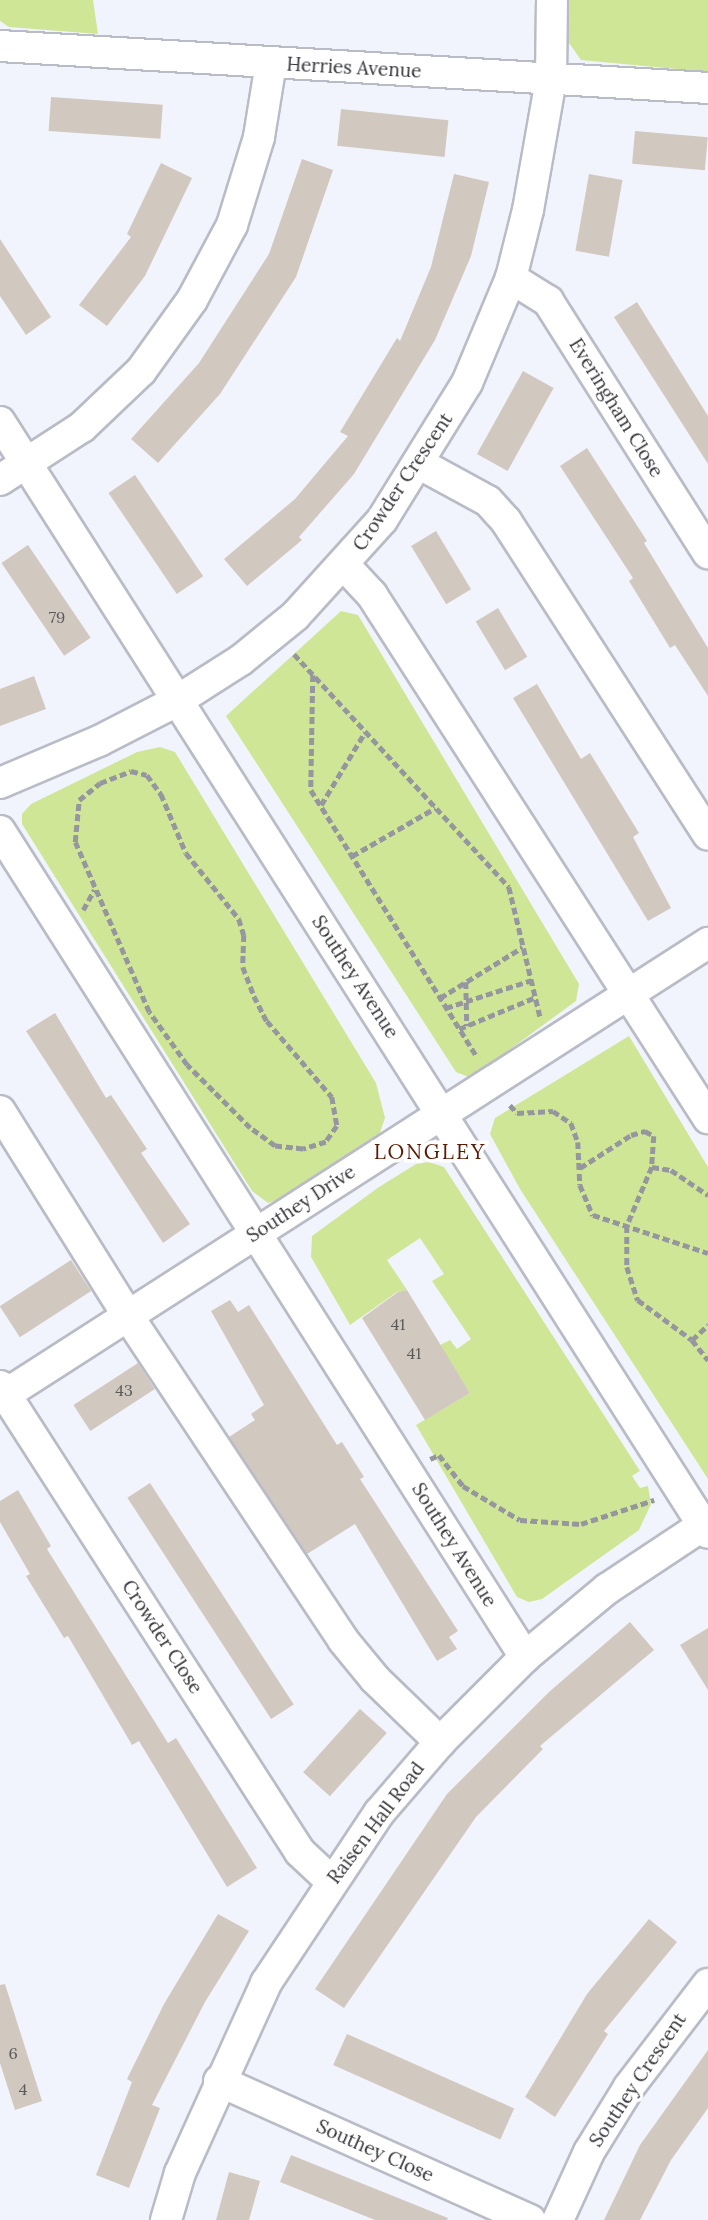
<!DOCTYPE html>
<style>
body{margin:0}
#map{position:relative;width:708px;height:2220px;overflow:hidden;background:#f2f4fd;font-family:Lora,serif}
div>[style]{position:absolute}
.green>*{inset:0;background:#cfe697}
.building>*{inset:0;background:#d1c8bf;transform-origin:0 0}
.path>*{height:4.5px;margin-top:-2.25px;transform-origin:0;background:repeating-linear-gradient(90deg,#96979e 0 7px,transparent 0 10.5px)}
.roads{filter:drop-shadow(2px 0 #b9bbc6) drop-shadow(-2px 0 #b9bbc6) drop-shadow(0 2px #b9bbc6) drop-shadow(0 -2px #b9bbc6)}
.minor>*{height:30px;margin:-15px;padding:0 15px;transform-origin:15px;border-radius:15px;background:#fff}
span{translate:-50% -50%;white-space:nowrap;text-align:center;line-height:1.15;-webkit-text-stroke:7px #fff;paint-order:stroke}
.number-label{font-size:16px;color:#5a595a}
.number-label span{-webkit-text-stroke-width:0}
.street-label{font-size:19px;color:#333439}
.neighbourhood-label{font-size:21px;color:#5a1a01;letter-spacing:2px}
</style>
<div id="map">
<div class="green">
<i style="clip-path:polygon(0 0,93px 0,98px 34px,9px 27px,0 21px)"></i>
<i style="clip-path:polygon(563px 0,708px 0,708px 72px,581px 60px,569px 43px)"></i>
<i style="clip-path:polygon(341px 611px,358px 615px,579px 984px,576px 1001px,471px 1078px,456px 1072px,226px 716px)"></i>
<i style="clip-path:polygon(160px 747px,175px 752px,376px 1083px,385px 1118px,377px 1141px,294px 1195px,268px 1203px,252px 1191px,22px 824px,22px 814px,31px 804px,137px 752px)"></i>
<i style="clip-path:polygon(629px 1036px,708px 1167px,708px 1479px,520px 1189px,490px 1134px,495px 1118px)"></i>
<i style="clip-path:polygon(429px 1162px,444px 1167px,640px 1471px,632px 1476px,640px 1488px,648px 1486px,651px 1504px,639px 1530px,542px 1599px,529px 1602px,517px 1597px,416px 1425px,470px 1393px,440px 1345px,450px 1340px,457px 1349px,471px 1339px,432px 1281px,444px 1274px,420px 1238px,387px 1260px,407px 1290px,397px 1292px,350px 1325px,311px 1257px,312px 1236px,379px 1187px,416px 1164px)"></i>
</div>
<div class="building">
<i style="left:51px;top:97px;width:112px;height:34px;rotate:4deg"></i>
<i style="left:341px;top:109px;width:108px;height:37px;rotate:6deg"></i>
<i style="left:635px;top:131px;width:73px;height:33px;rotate:5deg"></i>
<i style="clip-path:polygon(302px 159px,333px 170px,296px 277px,220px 394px,158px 463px,131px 439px,199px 363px,269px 254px)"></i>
<i style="clip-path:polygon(161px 163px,192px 178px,145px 276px,107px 326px,79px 305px,131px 237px,127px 234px)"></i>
<i style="clip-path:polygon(454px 174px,489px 182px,471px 256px,435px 340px,354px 474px,299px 537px,302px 540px,247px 586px,224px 559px,295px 499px,348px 436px,340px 432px,397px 338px,400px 341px,431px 267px)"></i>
<i style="left:589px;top:174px;width:34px;height:78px;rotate:10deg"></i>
<i style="clip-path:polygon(0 239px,51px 317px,26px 335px,0 296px)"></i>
<i style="clip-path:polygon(637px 302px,708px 416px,708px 464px,614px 317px)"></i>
<i style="left:523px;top:371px;width:35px;height:95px;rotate:29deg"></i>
<i style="clip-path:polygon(587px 448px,647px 541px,644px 543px,708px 648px,708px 696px,675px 645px,670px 648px,629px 581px,633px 578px,560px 466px)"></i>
<i style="left:135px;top:475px;width:122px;height:32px;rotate:56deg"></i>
<i style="left:436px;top:531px;width:68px;height:29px;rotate:59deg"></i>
<i style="left:28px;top:545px;width:112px;height:32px;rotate:56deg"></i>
<i style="left:498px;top:608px;width:57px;height:26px;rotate:59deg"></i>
<i style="clip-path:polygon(34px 676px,46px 709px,0 726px,0 689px)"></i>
<i style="clip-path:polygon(537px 684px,581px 759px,590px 753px,639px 833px,633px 837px,671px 908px,648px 921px,513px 698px)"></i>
<i style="clip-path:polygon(55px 1013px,106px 1098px,111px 1095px,147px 1149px,141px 1153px,190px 1224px,163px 1243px,26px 1031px)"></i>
<i style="left:71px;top:1260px;width:37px;height:85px;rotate:57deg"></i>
<i style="clip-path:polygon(407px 1290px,470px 1393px,425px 1420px,362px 1318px,398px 1292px)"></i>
<i style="clip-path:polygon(230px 1300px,238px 1312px,249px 1305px,337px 1445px,342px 1442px,364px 1477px,360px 1479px,458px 1631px,449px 1637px,457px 1649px,437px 1661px,355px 1524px,307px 1554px,229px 1437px,255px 1420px,251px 1414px,264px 1405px,211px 1311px)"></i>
<i style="left:138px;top:1363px;width:31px;height:77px;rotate:57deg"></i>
<i style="left:150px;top:1483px;width:264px;height:27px;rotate:57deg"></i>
<i style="clip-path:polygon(18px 1490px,51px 1546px,47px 1549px,168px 1743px,176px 1738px,257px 1868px,227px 1887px,139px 1741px,132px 1745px,68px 1636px,64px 1638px,26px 1576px,30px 1574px,0 1522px,0 1501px)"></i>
<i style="clip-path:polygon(630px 1622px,654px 1650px,540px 1746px,543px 1749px,476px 1817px,344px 2008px,315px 1989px,447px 1794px,549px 1692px)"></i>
<i style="clip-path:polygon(708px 1628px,708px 1690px,680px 1645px)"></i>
<i style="left:360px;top:1709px;width:36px;height:85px;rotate:42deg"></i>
<i style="clip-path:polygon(218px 1914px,249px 1931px,205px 2002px,152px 2105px,160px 2108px,129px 2188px,96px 2175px,132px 2082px,127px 2079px,164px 2004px)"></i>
<i style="clip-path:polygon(649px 1919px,677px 1942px,604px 2031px,608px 2034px,555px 2117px,525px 2097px,587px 1994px)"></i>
<i style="clip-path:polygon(5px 1984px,42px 2101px,15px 2110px,0 2063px,0 1985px)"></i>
<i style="left:347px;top:2034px;width:183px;height:34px;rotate:24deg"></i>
<i style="clip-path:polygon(708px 2050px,708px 2108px,671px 2160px,640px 2220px,604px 2220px,640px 2145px)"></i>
<i style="clip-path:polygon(291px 2155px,448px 2218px,447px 2220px,375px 2220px,280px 2182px)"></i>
<i style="clip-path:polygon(229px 2172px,260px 2181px,249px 2220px,216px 2220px)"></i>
</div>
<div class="path">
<i style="left:294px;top:654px;width:317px;rotate:47.3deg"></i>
<i style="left:509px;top:887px;width:133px;rotate:76.5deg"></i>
<i style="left:313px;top:675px;width:115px;rotate:91deg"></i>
<i style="left:311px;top:790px;width:314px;rotate:58.1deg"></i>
<i style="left:131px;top:771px;width:16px;rotate:14deg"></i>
<i style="left:147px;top:775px;width:24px;rotate:54deg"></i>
<i style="left:161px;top:794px;width:64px;rotate:67deg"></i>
<i style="left:186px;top:853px;width:85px;rotate:51.2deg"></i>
<i style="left:239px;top:919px;width:17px;rotate:73deg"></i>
<i style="left:244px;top:935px;width:32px;rotate:92deg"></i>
<i style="left:243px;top:967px;width:31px;rotate:69deg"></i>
<i style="left:254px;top:996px;width:28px;rotate:63deg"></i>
<i style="left:267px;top:1021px;width:100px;rotate:49.5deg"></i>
<i style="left:332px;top:1097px;width:29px;rotate:80deg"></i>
<i style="left:337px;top:1126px;width:19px;rotate:125deg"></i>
<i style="left:326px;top:1142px;width:24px;rotate:163deg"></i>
<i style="left:303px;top:1149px;width:28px;rotate:-174deg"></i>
<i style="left:275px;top:1146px;width:31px;rotate:-144deg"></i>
<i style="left:250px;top:1128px;width:89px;rotate:-135deg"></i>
<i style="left:187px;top:1065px;width:65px;rotate:-125.6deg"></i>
<i style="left:149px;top:1012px;width:185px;rotate:-113.5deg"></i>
<i style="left:75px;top:842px;width:42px;rotate:-84.6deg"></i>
<i style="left:79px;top:800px;width:27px;rotate:-39deg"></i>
<i style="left:100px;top:783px;width:33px;rotate:-21deg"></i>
<i style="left:321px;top:805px;width:85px;rotate:-58.9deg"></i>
<i style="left:352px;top:856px;width:96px;rotate:-30deg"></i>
<i style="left:83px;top:910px;width:23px;rotate:-61deg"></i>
<i style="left:466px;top:982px;width:44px;rotate:88.7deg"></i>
<i style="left:440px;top:998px;width:97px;rotate:-31.6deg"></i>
<i style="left:446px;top:1008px;width:90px;rotate:-18deg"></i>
<i style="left:459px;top:1029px;width:83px;rotate:-22.6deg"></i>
<i style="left:510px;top:1105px;width:11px;rotate:49deg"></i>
<i style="left:517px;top:1113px;width:36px;rotate:-3deg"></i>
<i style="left:553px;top:1111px;width:22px;rotate:34deg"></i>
<i style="left:571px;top:1123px;width:20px;rotate:70deg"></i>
<i style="left:578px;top:1142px;width:43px;rotate:87.3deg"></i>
<i style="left:580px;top:1185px;width:33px;rotate:67deg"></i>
<i style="left:593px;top:1215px;width:121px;rotate:18.3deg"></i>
<i style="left:652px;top:1167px;width:19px;rotate:9deg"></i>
<i style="left:671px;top:1170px;width:45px;rotate:34deg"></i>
<i style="left:580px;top:1168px;width:61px;rotate:-32.9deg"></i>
<i style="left:631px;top:1135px;width:15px;rotate:-16deg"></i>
<i style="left:645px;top:1131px;width:10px;rotate:29deg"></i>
<i style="left:654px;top:1136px;width:31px;rotate:94deg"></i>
<i style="left:652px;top:1167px;width:64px;rotate:113deg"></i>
<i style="left:627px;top:1226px;width:41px;rotate:90deg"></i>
<i style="left:627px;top:1267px;width:35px;rotate:72deg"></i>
<i style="left:638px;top:1300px;width:67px;rotate:36.5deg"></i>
<i style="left:692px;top:1340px;width:26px;rotate:51deg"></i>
<i style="left:692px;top:1340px;width:22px;rotate:-43deg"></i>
<i style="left:430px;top:1459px;width:10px;rotate:-24deg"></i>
<i style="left:439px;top:1455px;width:39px;rotate:52deg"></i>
<i style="left:463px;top:1486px;width:66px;rotate:30.8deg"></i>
<i style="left:520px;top:1520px;width:61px;rotate:3.8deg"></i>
<i style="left:581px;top:1524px;width:77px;rotate:-18.2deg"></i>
</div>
<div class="roads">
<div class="minor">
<i style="left:0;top:46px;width:709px;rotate:3.39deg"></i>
<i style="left:511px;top:278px;width:44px;rotate:31.9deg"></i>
<i style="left:548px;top:301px;width:299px;rotate:57.6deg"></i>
<i style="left:0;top:422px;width:1317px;rotate:57.49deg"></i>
<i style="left:420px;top:464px;width:77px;rotate:28.6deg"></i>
<i style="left:488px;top:501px;width:27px;rotate:48deg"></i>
<i style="left:506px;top:521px;width:373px;rotate:57.2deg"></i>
<i style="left:0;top:480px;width:98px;rotate:-32.9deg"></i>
<i style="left:82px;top:427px;width:81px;rotate:-43.5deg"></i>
<i style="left:141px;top:371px;width:87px;rotate:-54.3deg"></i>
<i style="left:192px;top:300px;width:85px;rotate:-61.9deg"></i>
<i style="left:232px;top:225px;width:92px;rotate:-72.9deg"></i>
<i style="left:259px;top:137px;width:75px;rotate:-80.8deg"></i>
<i style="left:345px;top:566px;width:40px;rotate:47deg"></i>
<i style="left:372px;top:595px;width:622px;rotate:57.28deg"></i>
<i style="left:0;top:783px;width:108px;rotate:-23deg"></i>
<i style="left:99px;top:741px;width:85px;rotate:-27.2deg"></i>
<i style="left:175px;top:702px;width:78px;rotate:-32.5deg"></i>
<i style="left:241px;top:660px;width:70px;rotate:-39.2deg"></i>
<i style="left:295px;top:616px;width:130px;rotate:-47.8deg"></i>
<i style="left:382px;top:520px;width:161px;rotate:-58.2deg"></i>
<i style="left:467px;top:383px;width:114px;rotate:-67.3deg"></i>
<i style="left:511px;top:278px;width:70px;rotate:-76deg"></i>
<i style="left:528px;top:210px;width:132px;rotate:-80deg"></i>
<i style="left:551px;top:80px;width:80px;rotate:-89.3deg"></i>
<i style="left:0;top:831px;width:979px;rotate:57.56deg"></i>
<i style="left:0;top:1111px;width:242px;rotate:58deg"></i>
<i style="left:128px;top:1316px;width:389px;rotate:56.4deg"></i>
<i style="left:343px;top:1640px;width:50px;rotate:50.6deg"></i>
<i style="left:375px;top:1679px;width:91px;rotate:44.1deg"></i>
<i style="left:0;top:1386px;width:554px;rotate:57.23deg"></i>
<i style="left:300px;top:1852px;width:42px;rotate:43.1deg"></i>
<i style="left:0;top:1398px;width:842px;rotate:-32.73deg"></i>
<i style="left:219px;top:2081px;width:341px;rotate:24.1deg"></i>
<i style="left:166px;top:2220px;width:49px;rotate:-73.4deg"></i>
<i style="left:180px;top:2173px;width:209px;rotate:-65.6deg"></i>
<i style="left:266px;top:1983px;width:204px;rotate:-56.4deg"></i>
<i style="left:379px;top:1813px;width:94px;rotate:-49.3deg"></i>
<i style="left:440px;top:1742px;width:120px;rotate:-45deg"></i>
<i style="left:525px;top:1657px;width:107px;rotate:-39.7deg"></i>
<i style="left:607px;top:1589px;width:121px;rotate:-33.6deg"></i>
<i style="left:558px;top:2220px;width:75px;rotate:-65.5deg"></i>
<i style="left:589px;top:2152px;width:76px;rotate:-58.4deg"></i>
<i style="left:629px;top:2087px;width:130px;rotate:-52.5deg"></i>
</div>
</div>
<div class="number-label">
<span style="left:57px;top:617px">79</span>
<span style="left:398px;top:1324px">41</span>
<span style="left:414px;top:1353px">41</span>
<span style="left:124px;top:1390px">43</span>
<span style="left:13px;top:2053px">6</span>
<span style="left:23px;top:2089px">4</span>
</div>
<div class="street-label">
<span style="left:354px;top:68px;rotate:3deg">Herries Avenue</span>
<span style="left:616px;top:408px;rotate:58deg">Everingham Close</span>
<span style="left:403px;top:482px;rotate:-56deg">Crowder Crescent</span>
<span style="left:355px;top:977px;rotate:57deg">Southey Avenue</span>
<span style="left:301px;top:1204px;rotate:-33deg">Southey Drive</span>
<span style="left:454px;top:1545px;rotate:58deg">Southey Avenue</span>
<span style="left:162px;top:1637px;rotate:57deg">Crowder Close</span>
<span style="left:376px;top:1823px;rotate:-53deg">Raisen Hall Road</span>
<span style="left:638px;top:2080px;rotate:-56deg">Southey Crescent</span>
<span style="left:375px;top:2151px;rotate:24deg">Southey Close</span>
</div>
<div class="neighbourhood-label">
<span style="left:430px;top:1152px">LONGLEY</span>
</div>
</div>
